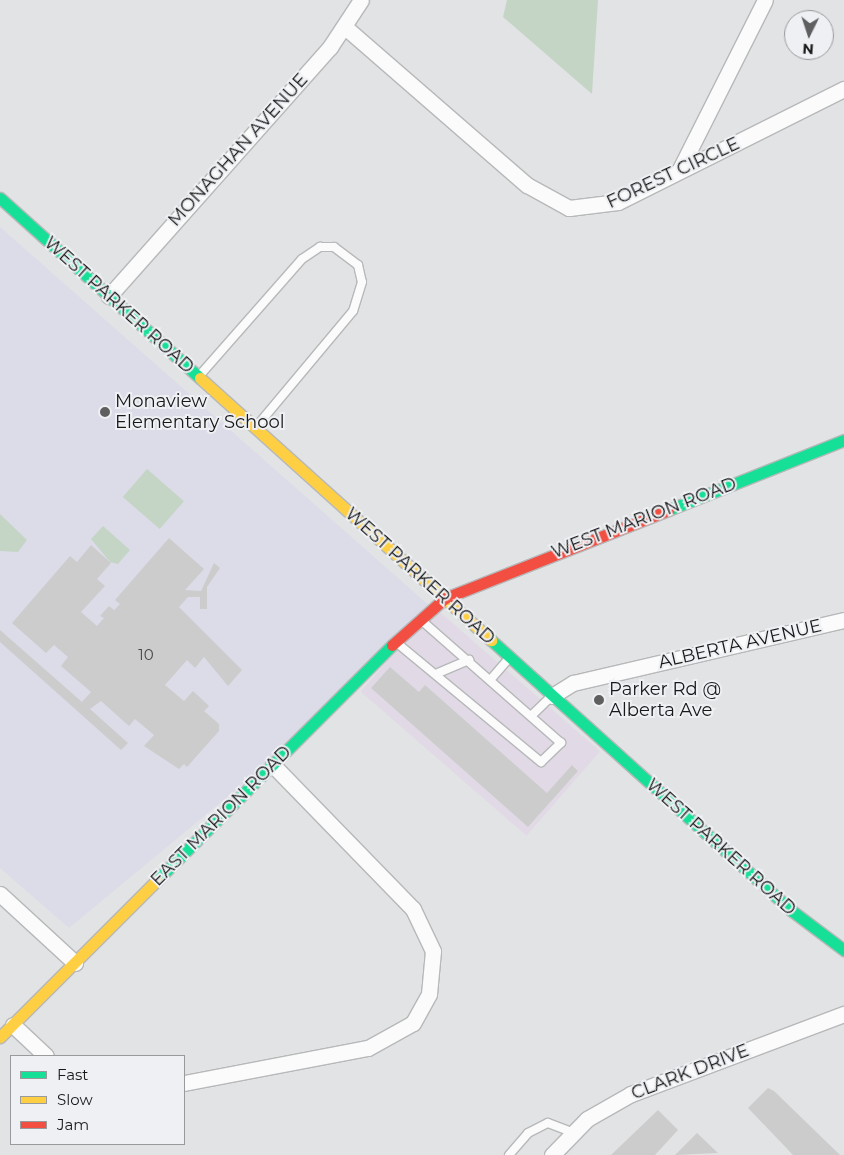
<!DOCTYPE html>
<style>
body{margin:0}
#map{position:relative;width:844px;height:1155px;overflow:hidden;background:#e2e3e5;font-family:Montserrat,sans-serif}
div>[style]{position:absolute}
.commercial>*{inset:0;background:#e1dae6;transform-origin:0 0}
.education>*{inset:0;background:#dcdce9}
.green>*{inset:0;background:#c4d5c5;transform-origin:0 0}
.building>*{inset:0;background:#ccc}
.roads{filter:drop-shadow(1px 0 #b7b8b9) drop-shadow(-1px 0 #b7b8b9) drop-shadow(0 1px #b7b8b9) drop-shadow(0 -1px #b7b8b9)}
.lane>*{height:8px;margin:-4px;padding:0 4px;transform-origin:4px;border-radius:4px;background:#fbfbfb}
.street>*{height:15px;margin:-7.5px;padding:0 7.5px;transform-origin:7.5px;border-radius:7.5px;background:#fbfbfb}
.fast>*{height:11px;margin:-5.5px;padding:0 5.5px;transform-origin:5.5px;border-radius:5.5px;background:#16e098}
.slow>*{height:11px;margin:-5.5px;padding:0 5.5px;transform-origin:5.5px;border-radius:5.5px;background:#ffcf43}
.jam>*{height:11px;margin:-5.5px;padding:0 5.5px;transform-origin:5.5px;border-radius:5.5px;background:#f24e42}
.dots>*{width:14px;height:14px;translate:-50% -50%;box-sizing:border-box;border:2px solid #eef0f3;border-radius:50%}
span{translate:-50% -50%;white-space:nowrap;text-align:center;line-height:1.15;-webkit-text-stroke:4px #eef0f3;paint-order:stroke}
.number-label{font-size:15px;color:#474748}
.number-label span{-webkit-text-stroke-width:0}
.street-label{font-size:18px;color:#181819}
.poi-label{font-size:18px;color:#181819}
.left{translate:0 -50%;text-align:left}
.legend{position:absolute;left:10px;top:1055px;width:175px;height:90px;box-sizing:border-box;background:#eef0f3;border:1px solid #989a9c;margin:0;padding:6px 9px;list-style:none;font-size:15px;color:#181819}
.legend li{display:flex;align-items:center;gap:10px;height:25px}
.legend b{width:25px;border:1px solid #989a9c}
.north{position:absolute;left:784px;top:10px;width:50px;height:50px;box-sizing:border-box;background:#eef0f3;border:1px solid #989a9c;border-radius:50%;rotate:184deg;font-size:14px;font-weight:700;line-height:20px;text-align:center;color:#181819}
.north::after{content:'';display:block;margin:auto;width:18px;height:22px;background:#5f5f60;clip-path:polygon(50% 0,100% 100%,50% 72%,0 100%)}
</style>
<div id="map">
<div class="commercial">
<i style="left:434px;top:607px;width:220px;height:112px;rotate:41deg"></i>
</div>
<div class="education">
<i style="clip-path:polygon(0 227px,432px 608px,358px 689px,69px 928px,0 868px)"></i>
</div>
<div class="green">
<i style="clip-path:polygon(507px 0,598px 0,592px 94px,503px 17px)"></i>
<i style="left:147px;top:469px;width:49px;height:37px;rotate:41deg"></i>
<i style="clip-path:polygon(0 514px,27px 540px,18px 552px,0 551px)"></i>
<i style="clip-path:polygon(103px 526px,130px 550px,118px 564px,110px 562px,91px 539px)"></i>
</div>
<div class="building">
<i style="clip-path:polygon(169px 538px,204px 569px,185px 590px,201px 591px,214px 563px,220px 568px,207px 587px,207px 609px,200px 609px,200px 597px,188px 597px,179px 607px,242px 670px,228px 686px,204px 657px,195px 668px,187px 660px,165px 685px,184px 701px,193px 691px,209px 706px,204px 711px,219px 724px,219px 731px,187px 767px,184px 764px,179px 769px,144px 746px,154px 735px,135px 719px,129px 726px,101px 701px,90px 709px,128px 743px,121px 750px,0 642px,0 630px,82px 702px,91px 692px,61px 666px,68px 657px,54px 645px,46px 653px,12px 623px,70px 556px,77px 562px,91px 545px,111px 563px,97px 579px,105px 586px,81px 612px,97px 626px,104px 618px,100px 616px,109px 606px,114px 610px,120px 604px,115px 600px)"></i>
<i style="clip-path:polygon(390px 667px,419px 692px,425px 685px,547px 793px,572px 765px,578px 771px,528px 827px,371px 688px)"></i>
<i style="clip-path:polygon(768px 1088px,774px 1091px,840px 1155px,793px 1155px,748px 1108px)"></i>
<i style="clip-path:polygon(658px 1110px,678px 1130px,655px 1155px,611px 1155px)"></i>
<i style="clip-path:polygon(697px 1133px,718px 1153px,675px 1155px)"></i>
</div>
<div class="roads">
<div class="lane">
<i style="left:200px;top:375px;width:154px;rotate:-48.7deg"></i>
<i style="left:302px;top:259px;width:22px;rotate:-34deg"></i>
<i style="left:320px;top:247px;width:14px"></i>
<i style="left:334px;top:247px;width:30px;rotate:37deg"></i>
<i style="left:358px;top:265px;width:17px;rotate:77deg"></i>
<i style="left:362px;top:282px;width:30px;rotate:107deg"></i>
<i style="left:353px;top:311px;width:150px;rotate:129.9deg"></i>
<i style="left:397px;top:643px;width:187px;rotate:39.6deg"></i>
<i style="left:541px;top:762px;width:28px;rotate:-44deg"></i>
<i style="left:561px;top:743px;width:186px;rotate:-138.7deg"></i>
<i style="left:438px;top:673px;width:34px;rotate:-23deg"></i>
<i style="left:491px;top:679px;width:28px;rotate:-49deg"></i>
<i style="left:531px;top:716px;width:29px;rotate:-44deg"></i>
<i style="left:509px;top:1155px;width:29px;rotate:-49deg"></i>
<i style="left:528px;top:1133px;width:22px;rotate:-27deg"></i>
<i style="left:548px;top:1123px;width:26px;rotate:21deg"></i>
</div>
<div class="street">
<i style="left:345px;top:27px;width:241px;rotate:41deg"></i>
<i style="left:527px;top:185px;width:48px;rotate:28.7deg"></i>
<i style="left:569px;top:208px;width:49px;rotate:-7deg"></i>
<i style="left:618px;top:202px;width:253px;rotate:-26.6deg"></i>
<i style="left:679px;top:171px;width:191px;rotate:-63.3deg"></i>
<i style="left:109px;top:296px;width:333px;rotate:-48.4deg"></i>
<i style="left:330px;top:47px;width:56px;rotate:-56.6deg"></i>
<i style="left:552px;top:696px;width:25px;rotate:-32deg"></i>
<i style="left:573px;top:683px;width:278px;rotate:-13.1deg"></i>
<i style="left:0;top:894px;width:102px;rotate:42.6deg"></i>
<i style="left:13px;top:1025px;width:45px;rotate:43.2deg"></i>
<i style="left:184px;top:1083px;width:187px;rotate:-10.8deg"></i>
<i style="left:368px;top:1048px;width:51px;rotate:-29.1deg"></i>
<i style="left:413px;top:1023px;width:33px;rotate:-61deg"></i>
<i style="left:429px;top:994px;width:43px;rotate:-84.7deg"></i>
<i style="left:433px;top:951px;width:47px;rotate:-115.5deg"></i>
<i style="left:413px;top:909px;width:201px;rotate:-134.2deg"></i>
<i style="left:552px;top:1155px;width:50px;rotate:-45.8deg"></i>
<i style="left:587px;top:1119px;width:51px;rotate:-29.6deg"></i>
<i style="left:631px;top:1094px;width:228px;rotate:-20.6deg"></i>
</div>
<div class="fast">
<i style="left:0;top:198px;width:269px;rotate:42deg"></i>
<i style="left:668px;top:510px;width:189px;rotate:-21.7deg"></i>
<i style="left:491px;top:640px;width:405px;rotate:42deg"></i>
<i style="left:792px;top:911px;width:65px;rotate:36.9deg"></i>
<i style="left:156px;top:881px;width:334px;rotate:-45deg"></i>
</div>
<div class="slow">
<i style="left:200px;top:378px;width:392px;rotate:42deg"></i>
<i style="left:0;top:1037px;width:221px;rotate:-45deg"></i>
</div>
<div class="jam">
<i style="left:392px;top:645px;width:71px;rotate:-41.6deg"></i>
<i style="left:445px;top:598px;width:240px;rotate:-21.5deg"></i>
</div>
</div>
<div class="dots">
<i style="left:105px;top:412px;background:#5f5f60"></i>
<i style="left:599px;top:700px;background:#5f5f60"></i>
</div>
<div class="number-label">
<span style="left:146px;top:655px">10</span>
</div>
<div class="street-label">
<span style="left:238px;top:150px;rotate:-48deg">MONAGHAN AVENUE</span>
<span style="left:673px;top:173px;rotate:-25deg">FOREST CIRCLE</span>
<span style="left:119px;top:305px;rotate:42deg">WEST PARKER ROAD</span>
<span style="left:644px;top:518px;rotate:-21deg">WEST MARION ROAD</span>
<span style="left:420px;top:576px;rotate:42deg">WEST PARKER ROAD</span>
<span style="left:740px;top:644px;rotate:-13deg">ALBERTA AVENUE</span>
<span style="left:221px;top:816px;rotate:-45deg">EAST MARION ROAD</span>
<span style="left:721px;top:847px;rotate:42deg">WEST PARKER ROAD</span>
<span style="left:690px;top:1072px;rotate:-21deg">CLARK DRIVE</span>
</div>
<div class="poi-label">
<span class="left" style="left:115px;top:412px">Monaview<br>Elementary School</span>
<span class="left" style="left:609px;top:700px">Parker Rd @<br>Alberta Ave</span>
</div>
<ul class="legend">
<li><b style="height:6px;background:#16e098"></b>Fast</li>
<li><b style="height:6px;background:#ffcf43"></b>Slow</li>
<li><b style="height:6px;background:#f24e42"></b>Jam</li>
</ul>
<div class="north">N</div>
</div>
